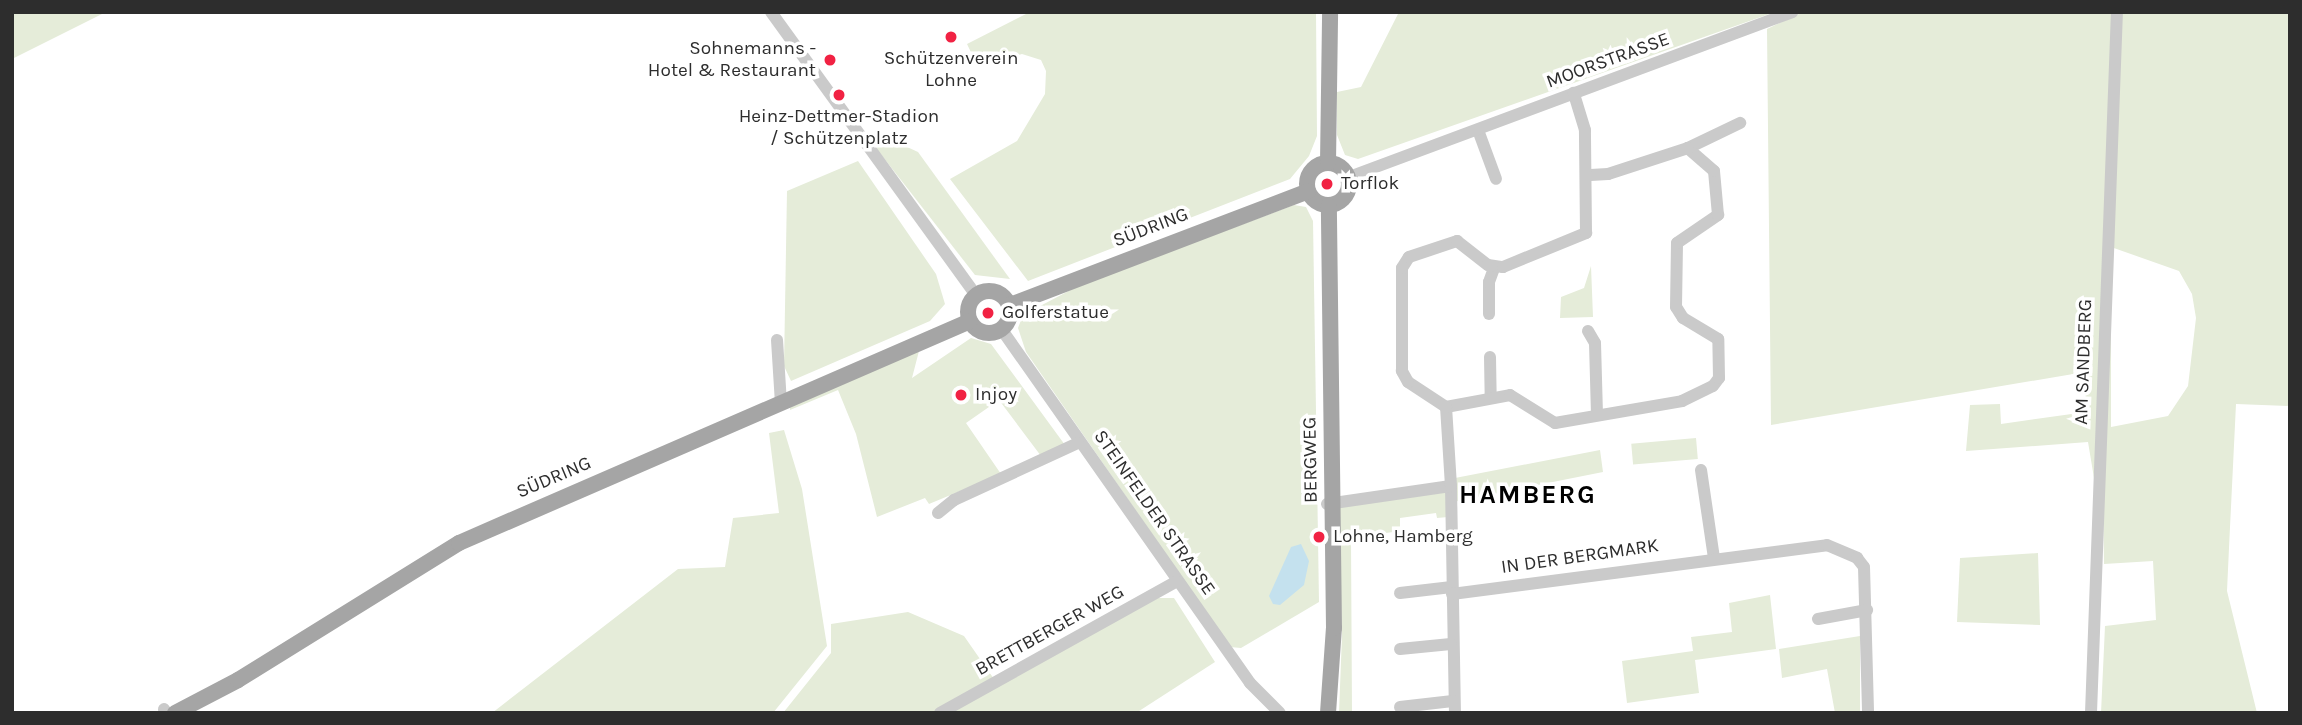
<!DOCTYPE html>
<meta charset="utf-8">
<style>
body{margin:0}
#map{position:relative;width:2302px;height:725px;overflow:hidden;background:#fff;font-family:Karla,sans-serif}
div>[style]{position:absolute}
.green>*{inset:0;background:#e5ecd9;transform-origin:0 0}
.water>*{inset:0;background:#c4e1ee}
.minor>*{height:12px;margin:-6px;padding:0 6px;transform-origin:6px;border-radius:6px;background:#cacaca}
.major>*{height:16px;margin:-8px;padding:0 8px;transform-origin:8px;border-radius:8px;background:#a5a5a5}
.major>.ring{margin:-8px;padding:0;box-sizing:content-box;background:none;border:16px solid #a5a5a5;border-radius:50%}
.dots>*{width:19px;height:19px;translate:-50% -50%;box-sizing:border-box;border:4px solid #fff;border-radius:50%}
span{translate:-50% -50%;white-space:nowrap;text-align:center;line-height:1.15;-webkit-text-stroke:7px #fff;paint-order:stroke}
.poi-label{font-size:19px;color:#2d2d2d}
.right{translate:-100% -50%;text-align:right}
.left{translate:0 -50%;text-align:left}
.street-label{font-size:19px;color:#2d2d2d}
.district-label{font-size:26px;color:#000;font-weight:700;letter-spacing:2px}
.frame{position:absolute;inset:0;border:14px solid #2d2d2d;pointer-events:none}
</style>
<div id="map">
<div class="green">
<i style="clip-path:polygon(12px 12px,106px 12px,12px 59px)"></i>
<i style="clip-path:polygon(1030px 12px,1316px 12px,1317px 136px,1309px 156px,1290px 179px,1028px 281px,950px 179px,1017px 141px,1045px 94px,1046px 71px,1041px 60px,1022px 54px,978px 67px,967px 44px)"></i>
<i style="clip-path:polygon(1399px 12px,1775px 12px,1358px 159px,1345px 155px,1337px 135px,1337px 92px,1361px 87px)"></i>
<i style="clip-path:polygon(evenodd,1803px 12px,2290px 12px,2290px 406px,2236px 404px,2229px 548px,2227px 591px,2257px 713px,2101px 713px,2105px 626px,2156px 620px,2153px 561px,2104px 564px,2103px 488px,2094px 478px,2088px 442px,1966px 451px,1970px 405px,2000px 404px,2001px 424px,2086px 412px,2085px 372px,1771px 425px,1767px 29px,1803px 12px,2111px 247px,2179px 271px,2192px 294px,2196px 318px,2188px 386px,2168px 416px,2111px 427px,2111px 247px)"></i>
<i style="clip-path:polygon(892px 140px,918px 152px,1010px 279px,975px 275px,876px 148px,879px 142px)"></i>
<i style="clip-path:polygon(858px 161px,936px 274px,945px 304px,930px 321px,791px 381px,784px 366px,787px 191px)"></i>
<i style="clip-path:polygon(1294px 205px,1306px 207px,1313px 221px,1319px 602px,1241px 648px,1230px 647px,1026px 352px,1018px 328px,1023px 315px,1082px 284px)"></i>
<i style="clip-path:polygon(1591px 266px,1593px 317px,1560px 318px,1561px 297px,1584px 288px)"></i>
<i style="clip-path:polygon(971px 338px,991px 344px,1065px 445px,1041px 456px,999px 400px,966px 423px,1001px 474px,929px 504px,925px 498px,877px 517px,856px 434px,838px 390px,790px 410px,790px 406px,919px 351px,912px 378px)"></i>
<i style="clip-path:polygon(784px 430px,802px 489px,827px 646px,773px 713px,492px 713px,678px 569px,725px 567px,733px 518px,779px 513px,769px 433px)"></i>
<i style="left:1696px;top:438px;width:21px;height:65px;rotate:85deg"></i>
<i style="clip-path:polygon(1600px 450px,1603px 472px,1448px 503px,1448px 517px,1437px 518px,1436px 513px,1400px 518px,1400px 531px,1351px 538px,1352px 713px,1339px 713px,1342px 635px,1338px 507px,1453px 490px,1455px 478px)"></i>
<i style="clip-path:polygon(2038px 553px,2040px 625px,1957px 622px,1960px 558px)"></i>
<i style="clip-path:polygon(1770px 595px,1776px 649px,1695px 660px,1699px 693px,1627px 703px,1622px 661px,1693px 651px,1691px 637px,1732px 632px,1729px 603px)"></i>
<i style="clip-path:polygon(1156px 598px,1174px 598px,1215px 662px,1136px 713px,949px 713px)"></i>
<i style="clip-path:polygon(908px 612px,964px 636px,994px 679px,931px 713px,783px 713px,831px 653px,831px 624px)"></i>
<i style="clip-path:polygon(1860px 636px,1860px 713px,1835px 713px,1827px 669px,1782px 678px,1779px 649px)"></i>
</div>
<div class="water">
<i style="clip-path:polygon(1301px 544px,1309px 561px,1304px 585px,1280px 605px,1273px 604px,1269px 596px,1291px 547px)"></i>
</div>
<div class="minor">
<i style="left:771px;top:12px;width:349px;rotate:54.1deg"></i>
<i style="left:1478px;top:130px;width:52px;rotate:69.8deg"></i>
<i style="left:1688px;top:148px;width:58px;rotate:-25.7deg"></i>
<i style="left:1349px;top:177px;width:473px;rotate:-20.4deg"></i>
<i style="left:1489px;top:314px;width:32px;rotate:-90deg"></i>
<i style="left:1489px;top:282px;width:15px;rotate:-70deg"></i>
<i style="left:1002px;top:330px;width:431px;rotate:54.9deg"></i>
<i style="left:1250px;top:683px;width:42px;rotate:45deg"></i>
<i style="left:1588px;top:331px;width:14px;rotate:60deg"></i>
<i style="left:1595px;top:343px;width:72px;rotate:88.4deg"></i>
<i style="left:777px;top:340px;width:63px;rotate:86.4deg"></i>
<i style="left:1490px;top:357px;width:39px;rotate:89deg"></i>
<i style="left:1446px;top:407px;width:65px;rotate:-10.6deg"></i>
<i style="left:1510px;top:395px;width:53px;rotate:31.9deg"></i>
<i style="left:1555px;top:423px;width:129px;rotate:-9.8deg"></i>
<i style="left:1682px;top:401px;width:34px;rotate:-26deg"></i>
<i style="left:1713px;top:386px;width:10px;rotate:-53deg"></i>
<i style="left:1719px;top:378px;width:39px;rotate:-91deg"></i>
<i style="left:1718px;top:339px;width:41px;rotate:-149deg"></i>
<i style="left:1683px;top:318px;width:13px;rotate:-122deg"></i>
<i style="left:1676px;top:307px;width:64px;rotate:-89.1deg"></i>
<i style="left:1677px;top:243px;width:50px;rotate:-34.3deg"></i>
<i style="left:1718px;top:215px;width:44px;rotate:-95.2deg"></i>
<i style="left:1714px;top:171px;width:35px;rotate:-139deg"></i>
<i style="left:1688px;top:148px;width:84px;rotate:162deg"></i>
<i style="left:1608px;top:174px;width:22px;rotate:177deg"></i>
<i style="left:1701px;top:470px;width:89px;rotate:81.6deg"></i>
<i style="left:1451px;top:486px;width:227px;rotate:89deg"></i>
<i style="left:1327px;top:504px;width:125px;rotate:-8.3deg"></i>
<i style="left:1451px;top:486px;width:79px;rotate:-93.6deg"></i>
<i style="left:1446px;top:407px;width:45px;rotate:-146.7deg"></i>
<i style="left:1408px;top:382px;width:13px;rotate:-119deg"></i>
<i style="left:1402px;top:371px;width:103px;rotate:-90deg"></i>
<i style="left:1402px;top:268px;width:13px;rotate:-58deg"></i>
<i style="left:1409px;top:257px;width:51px;rotate:-18.4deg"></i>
<i style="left:1457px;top:241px;width:39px;rotate:38deg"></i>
<i style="left:1488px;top:265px;width:15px;rotate:8deg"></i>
<i style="left:1503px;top:267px;width:90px;rotate:-22.3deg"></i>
<i style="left:1586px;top:233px;width:103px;rotate:-90.6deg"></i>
<i style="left:1585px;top:130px;width:39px;rotate:-107deg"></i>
<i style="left:938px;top:513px;width:21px;rotate:-39deg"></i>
<i style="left:954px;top:500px;width:136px;rotate:-24.7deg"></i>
<i style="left:1400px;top:593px;width:52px;rotate:-6.6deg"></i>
<i style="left:1452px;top:594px;width:378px;rotate:-7.4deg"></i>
<i style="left:1827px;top:545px;width:33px;rotate:23deg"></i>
<i style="left:1857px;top:558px;width:11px;rotate:52deg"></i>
<i style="left:1864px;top:567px;width:146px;rotate:88.4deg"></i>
<i style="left:1818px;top:619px;width:50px;rotate:-10.4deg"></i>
<i style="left:1400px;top:649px;width:51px;rotate:-5.6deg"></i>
<i style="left:1400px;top:707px;width:53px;rotate:-6.5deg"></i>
<i style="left:164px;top:709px;width:4px;rotate:63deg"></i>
<i style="left:940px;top:713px;width:271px;rotate:-29.1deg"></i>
<i style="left:2091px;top:713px;width:701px;rotate:-87.88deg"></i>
</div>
<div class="major">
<i class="ring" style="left:1307px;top:163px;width:26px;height:26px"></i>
<i style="left:1328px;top:163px;width:151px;rotate:-89.2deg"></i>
<i class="ring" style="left:968px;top:291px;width:26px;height:26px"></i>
<i style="left:1010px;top:305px;width:319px;rotate:-20.9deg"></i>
<i style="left:175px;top:713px;width:71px;rotate:-27.6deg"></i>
<i style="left:238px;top:680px;width:260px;rotate:-31.8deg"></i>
<i style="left:459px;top:543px;width:557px;rotate:-23.48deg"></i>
<i style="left:1328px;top:713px;width:85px;rotate:-86deg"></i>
<i style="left:1334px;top:628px;width:422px;rotate:-90.7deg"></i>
</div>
<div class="dots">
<i style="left:951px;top:37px;background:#f12243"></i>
<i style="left:830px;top:60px;background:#f12243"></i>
<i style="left:839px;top:95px;background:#f12243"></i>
<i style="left:1327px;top:184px;background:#f12243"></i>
<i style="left:988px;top:313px;background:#f12243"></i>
<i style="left:961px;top:395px;background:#f12243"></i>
<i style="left:1319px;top:537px;background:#f12243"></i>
</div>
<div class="poi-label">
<span class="right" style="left:816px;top:60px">Sohnemanns -<br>Hotel &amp; Restaurant</span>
<span style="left:951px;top:70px">Schützenverein<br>Lohne</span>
<span style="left:839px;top:128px">Heinz-Dettmer-Stadion<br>/ Schützenplatz</span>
<span class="left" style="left:1341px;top:184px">Torflok</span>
<span class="left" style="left:1002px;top:313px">Golferstatue</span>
<span class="left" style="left:975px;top:395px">Injoy</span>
<span class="left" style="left:1333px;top:537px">Lohne, Hamberg</span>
</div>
<div class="street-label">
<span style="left:1608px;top:61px;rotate:-20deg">MOORSTRASSE</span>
<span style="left:1151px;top:228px;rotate:-21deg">SÜDRING</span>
<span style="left:2084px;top:362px;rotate:-88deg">AM SANDBERG</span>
<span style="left:1311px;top:460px;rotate:-91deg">BERGWEG</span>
<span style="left:554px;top:478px;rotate:-23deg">SÜDRING</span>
<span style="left:1154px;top:513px;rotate:55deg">STEINFELDER STRASSE</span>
<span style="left:1580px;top:557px;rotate:-8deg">IN DER BERGMARK</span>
<span style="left:1050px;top:631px;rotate:-29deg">BRETTBERGER WEG</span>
</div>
<div class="district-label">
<span style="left:1528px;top:495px">HAMBERG</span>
</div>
<div class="frame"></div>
</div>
